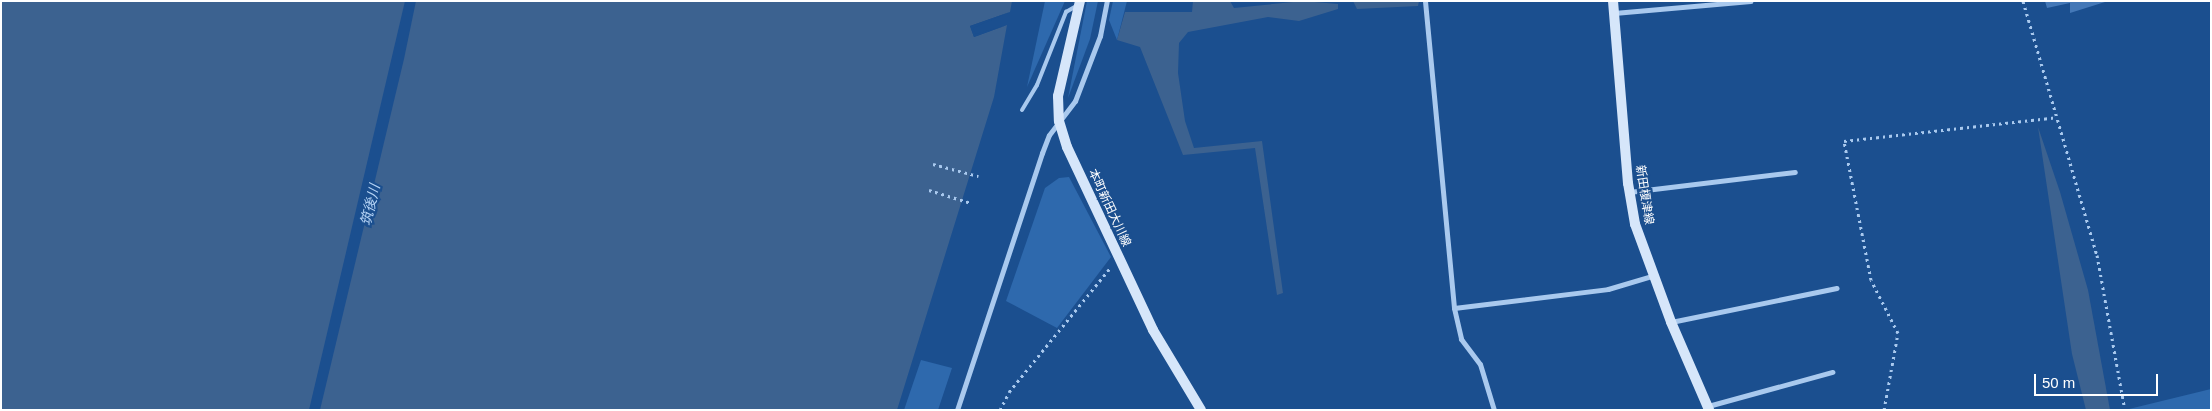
<!DOCTYPE html>
<meta charset="utf-8">
<style>
body{margin:0}
#map{position:relative;width:2212px;height:411px;overflow:hidden;background:#1b4f8f;font-family:Arial,"Noto Sans JP",sans-serif}
div>[style]{position:absolute}
.green>*{inset:0;background:#2e69ad}
.water>*{inset:0;background:#3c6290}
.pier>*{inset:0;background:#1b4f8f}
.building>*{inset:0;background:#4478b7}
.path>*{height:3px;margin-top:-1.5px;transform-origin:0;background:repeating-linear-gradient(90deg,#a9c9ee 0 2.5px,transparent 0 6.5px)}
.service>*{height:4px;margin:-2px;padding:0 2px;transform-origin:2px;border-radius:2px;background:#a9c9ee}
.minor>*{height:5px;margin:-2.5px;padding:0 2.5px;transform-origin:2.5px;border-radius:2.5px;background:#a9c9ee}
.secondary>*{height:10px;margin:-5px;padding:0 5px;transform-origin:5px;border-radius:5px;background:#d6e6fa}
span{translate:-50% -50%;white-space:nowrap;text-align:center;line-height:1.15;-webkit-text-stroke:4.5px #1b4f8f;paint-order:stroke}
.street-label{font-size:12px;color:#fff}
.water-label{font-size:14px;color:#b5d3f5;font-style:italic}
.frame{position:absolute;inset:0;border:2px solid #fff;pointer-events:none}
.scale{position:absolute;left:2034px;top:374px;width:124px;height:22px;box-sizing:border-box;border:2px solid #fff;border-top:0;padding-left:6px;font-size:15px;line-height:18px;white-space:nowrap;color:#fff;-webkit-text-stroke:4px #1b4f8f;paint-order:stroke}
</style>
<div id="map">
<div class="green">
<i style="clip-path:polygon(1045px 1px,1065px 1px,1027px 87px)"></i>
<i style="clip-path:polygon(1087px 1px,1098px 1px,1090px 39px,1068px 98px)"></i>
<i style="clip-path:polygon(1113px 1px,1127px 1px,1117px 40px,1109px 20px)"></i>
<i style="clip-path:polygon(1069px 177px,1111px 257px,1057px 328px,1006px 301px,1045px 188px,1059px 178px)"></i>
<i style="clip-path:polygon(921px 360px,952px 368px,938px 410px,904px 410px)"></i>
<i style="clip-path:polygon(2211px 389px,2211px 410px,2129px 410px,2129px 409px)"></i>
</div>
<div class="water">
<i style="clip-path:polygon(1px 1px,1012px 1px,1010px 12px,970px 26px,974px 37px,1007px 25px,994px 97px,897px 410px,1px 410px)"></i>
<i style="clip-path:polygon(1193px 1px,1230px 1px,1234px 8px,1303px 1px,1338px 4px,1338px 9px,1299px 21px,1268px 17px,1188px 32px,1179px 43px,1178px 73px,1185px 121px,1194px 148px,1262px 141px,1283px 293px,1277px 295px,1255px 148px,1183px 155px,1140px 47px,1117px 40px,1125px 12px,1192px 12px)"></i>
<i style="clip-path:polygon(1353px 1px,1419px 1px,1418px 6px,1357px 9px)"></i>
<i style="clip-path:polygon(2038px 127px,2060px 192px,2088px 290px,2110px 410px,2086px 410px,2072px 354px)"></i>
</div>
<div class="pier">
<i style="clip-path:polygon(405px 1px,416px 1px,404px 59px,320px 410px,309px 410px)"></i>
<i style="clip-path:polygon(1010px 12px,973px 28px,976px 34px,1007px 25px,974px 37px,970px 26px)"></i>
</div>
<div class="building">
<i style="clip-path:polygon(2045px 1px,2105px 1px,2105px 2px,2070px 13px,2070px 3px,2047px 8px)"></i>
</div>
<div class="path">
<i style="left:2023px;top:1px;width:265px;rotate:73.8deg"></i>
<i style="left:2097px;top:255px;width:158px;rotate:79.8deg"></i>
<i style="left:933px;top:164px;width:47px;rotate:14.9deg"></i>
<i style="left:929px;top:190px;width:44px;rotate:17.2deg"></i>
<i style="left:1000px;top:410px;width:20px;rotate:-63deg"></i>
<i style="left:1009px;top:392px;width:160px;rotate:-50.8deg"></i>
<i style="left:1884px;top:410px;width:78px;rotate:-79.7deg"></i>
<i style="left:1898px;top:333px;width:59px;rotate:-117deg"></i>
<i style="left:1871px;top:280px;width:142px;rotate:-101deg"></i>
<i style="left:1844px;top:141px;width:214px;rotate:-6.4deg"></i>
</div>
<div class="service">
<i style="left:1022px;top:110px;width:29px;rotate:-59deg"></i>
<i style="left:1037px;top:85px;width:79px;rotate:-68.3deg"></i>
<i style="left:1066px;top:12px;width:14px;rotate:-30deg"></i>
</div>
<div class="minor">
<i style="left:1425px;top:1px;width:308px;rotate:84.6deg"></i>
<i style="left:1454px;top:308px;width:155px;rotate:-7deg"></i>
<i style="left:1608px;top:289px;width:46px;rotate:-16.5deg"></i>
<i style="left:1614px;top:13px;width:137px;rotate:-5deg"></i>
<i style="left:1629px;top:192px;width:167px;rotate:-6.9deg"></i>
<i style="left:1454px;top:308px;width:32px;rotate:77deg"></i>
<i style="left:1461px;top:339px;width:31px;rotate:53deg"></i>
<i style="left:1480px;top:364px;width:48px;rotate:73.1deg"></i>
<i style="left:1671px;top:322px;width:169px;rotate:-11.6deg"></i>
<i style="left:1708px;top:406px;width:129px;rotate:-15.3deg"></i>
<i style="left:957px;top:410px;width:271px;rotate:-71.7deg"></i>
<i style="left:1042px;top:153px;width:19px;rotate:-69deg"></i>
<i style="left:1049px;top:135px;width:43px;rotate:-52.6deg"></i>
<i style="left:1075px;top:101px;width:70px;rotate:-69deg"></i>
<i style="left:1100px;top:36px;width:36px;rotate:-79deg"></i>
</div>
<div class="secondary">
<i style="left:1080px;top:1px;width:98px;rotate:103deg"></i>
<i style="left:1058px;top:96px;width:25px;rotate:88deg"></i>
<i style="left:1059px;top:121px;width:27px;rotate:73deg"></i>
<i style="left:1067px;top:147px;width:202px;rotate:64.8deg"></i>
<i style="left:1153px;top:330px;width:93px;rotate:59deg"></i>
<i style="left:1613px;top:1px;width:183px;rotate:85.3deg"></i>
<i style="left:1628px;top:183px;width:42px;rotate:80.3deg"></i>
<i style="left:1635px;top:224px;width:104px;rotate:69.8deg"></i>
<i style="left:1671px;top:322px;width:96px;rotate:66.6deg"></i>
</div>
<div class="street-label">
<span style="left:1644px;top:195px;rotate:81deg">新田榎津線</span>
<span style="left:1109px;top:208px;rotate:65deg">本町新田大川線</span>
</div>
<div class="water-label">
<span style="left:370px;top:205px;rotate:-77deg">筑後川</span>
</div>
<div class="frame"></div>
<div class="scale">50 m</div>
</div>
